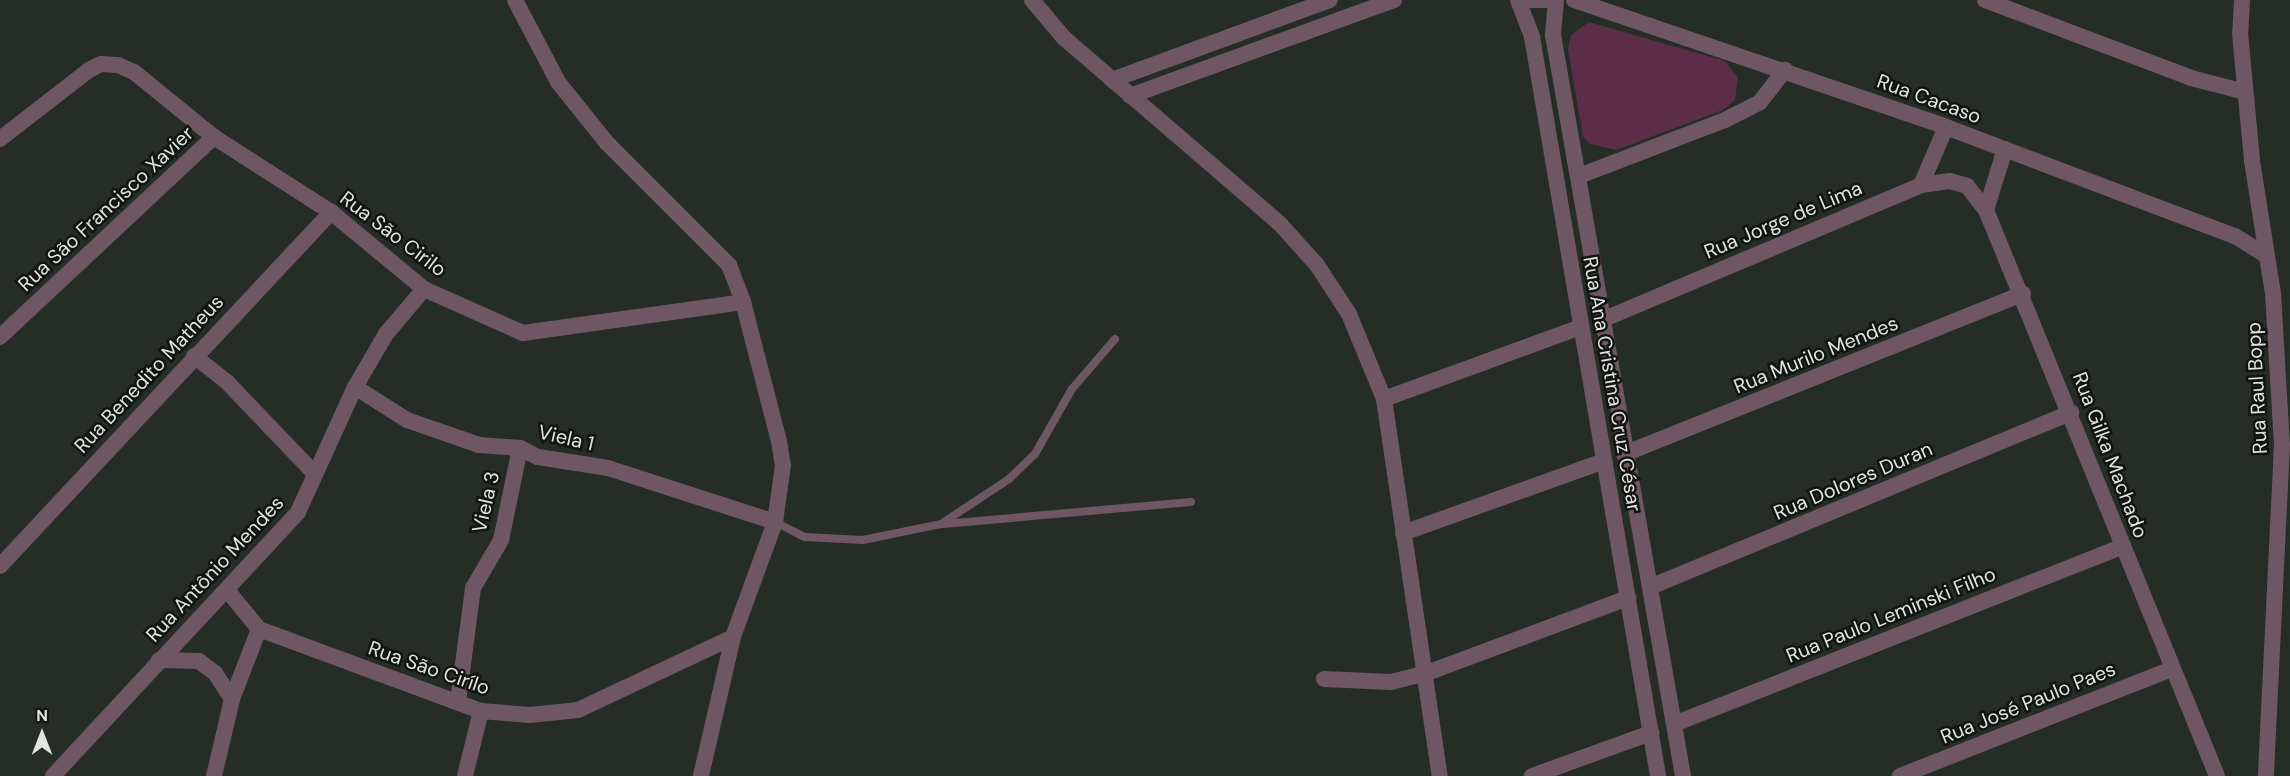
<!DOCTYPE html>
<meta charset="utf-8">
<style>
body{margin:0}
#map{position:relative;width:2290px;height:776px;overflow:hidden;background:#252d26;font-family:"DM Sans",sans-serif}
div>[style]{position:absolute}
.green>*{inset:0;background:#5b2d47}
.lane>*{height:8px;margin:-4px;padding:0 4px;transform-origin:4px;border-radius:4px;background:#6e5763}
.street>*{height:16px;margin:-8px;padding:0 8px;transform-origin:8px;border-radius:8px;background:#6e5763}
span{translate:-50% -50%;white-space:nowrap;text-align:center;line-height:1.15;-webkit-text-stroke:5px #111411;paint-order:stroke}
.street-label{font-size:20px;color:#e0e5e0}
.north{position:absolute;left:12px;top:704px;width:60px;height:60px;-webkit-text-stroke:4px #111411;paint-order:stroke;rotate:0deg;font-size:16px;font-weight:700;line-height:24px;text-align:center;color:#e0e5e0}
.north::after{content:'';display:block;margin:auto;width:21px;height:27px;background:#e0e5e0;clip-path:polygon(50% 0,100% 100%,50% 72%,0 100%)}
</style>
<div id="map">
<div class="green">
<i style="clip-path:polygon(1589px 22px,1725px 61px,1738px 78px,1735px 100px,1723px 110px,1616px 150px,1590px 144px,1583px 137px,1568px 50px,1571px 35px)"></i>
</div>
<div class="lane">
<i style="left:775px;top:522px;width:34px;rotate:27deg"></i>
<i style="left:805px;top:537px;width:58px;rotate:3deg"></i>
<i style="left:863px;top:540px;width:80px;rotate:-11.6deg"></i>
<i style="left:941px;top:524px;width:82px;rotate:-33.5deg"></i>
<i style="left:1009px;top:479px;width:36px;rotate:-44deg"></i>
<i style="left:1035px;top:454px;width:75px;rotate:-60.4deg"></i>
<i style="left:1072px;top:389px;width:66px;rotate:-49.3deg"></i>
<i style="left:944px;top:524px;width:248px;rotate:-5.1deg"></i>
</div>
<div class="street">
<i style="left:515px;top:0;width:93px;rotate:62.3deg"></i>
<i style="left:558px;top:82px;width:77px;rotate:51.3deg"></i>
<i style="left:606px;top:142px;width:174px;rotate:45deg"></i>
<i style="left:729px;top:265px;width:40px;rotate:69deg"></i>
<i style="left:743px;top:302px;width:144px;rotate:75.5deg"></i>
<i style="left:779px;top:441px;width:24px;rotate:81deg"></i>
<i style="left:783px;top:465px;width:58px;rotate:98deg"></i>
<i style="left:775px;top:522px;width:122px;rotate:110.1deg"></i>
<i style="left:733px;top:637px;width:143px;rotate:103deg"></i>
<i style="left:1032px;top:0;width:50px;rotate:49.9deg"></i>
<i style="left:1064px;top:38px;width:285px;rotate:40.7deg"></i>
<i style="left:1280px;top:224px;width:55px;rotate:47.9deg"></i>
<i style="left:1317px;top:265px;width:59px;rotate:56.9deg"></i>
<i style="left:1349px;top:314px;width:92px;rotate:67.6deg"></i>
<i style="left:1384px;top:399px;width:381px;rotate:81.6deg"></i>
<i style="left:1518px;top:0;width:40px;rotate:69deg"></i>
<i style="left:1532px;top:37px;width:750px;rotate:80.32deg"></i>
<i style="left:1519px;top:0;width:37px"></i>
<i style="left:1556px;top:0;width:35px;rotate:95deg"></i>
<i style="left:1553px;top:35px;width:752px;rotate:80.05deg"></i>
<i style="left:1574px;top:0;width:393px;rotate:18.8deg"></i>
<i style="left:1946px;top:127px;width:309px;rotate:20.7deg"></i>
<i style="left:2235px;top:236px;width:34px;rotate:32deg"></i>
<i style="left:1985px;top:0;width:220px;rotate:20.7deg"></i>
<i style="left:2191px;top:78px;width:56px;rotate:14.5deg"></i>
<i style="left:2242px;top:0;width:33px;rotate:93deg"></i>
<i style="left:2240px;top:33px;width:129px;rotate:84.6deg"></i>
<i style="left:2252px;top:161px;width:135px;rotate:81deg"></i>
<i style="left:2273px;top:294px;width:151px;rotate:86.6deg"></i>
<i style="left:2282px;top:445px;width:331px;rotate:92.8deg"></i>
<i style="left:1112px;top:80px;width:232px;rotate:-20.2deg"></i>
<i style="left:1130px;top:96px;width:281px;rotate:-20deg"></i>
<i style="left:0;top:139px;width:113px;rotate:-37.8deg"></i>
<i style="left:89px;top:70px;width:13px;rotate:-27deg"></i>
<i style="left:101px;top:64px;width:17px;rotate:3deg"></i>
<i style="left:118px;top:65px;width:17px;rotate:24deg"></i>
<i style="left:134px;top:72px;width:103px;rotate:39.1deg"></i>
<i style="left:214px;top:137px;width:139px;rotate:32.7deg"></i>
<i style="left:331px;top:212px;width:121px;rotate:39.6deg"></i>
<i style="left:424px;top:289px;width:108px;rotate:24deg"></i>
<i style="left:523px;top:333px;width:222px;rotate:-8deg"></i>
<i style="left:2005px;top:149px;width:64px;rotate:107.3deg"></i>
<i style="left:1986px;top:210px;width:611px;rotate:67.8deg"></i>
<i style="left:1579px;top:176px;width:156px;rotate:-21deg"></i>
<i style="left:1725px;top:120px;width:39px;rotate:-27deg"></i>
<i style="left:1760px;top:102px;width:41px;rotate:-52deg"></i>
<i style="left:1921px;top:185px;width:29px;rotate:-8deg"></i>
<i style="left:1950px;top:181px;width:18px;rotate:16deg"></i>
<i style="left:1967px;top:186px;width:31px;rotate:52deg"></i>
<i style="left:1602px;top:320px;width:346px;rotate:-22.9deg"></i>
<i style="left:1921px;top:185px;width:63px;rotate:-66.7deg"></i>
<i style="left:0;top:337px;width:293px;rotate:-43.1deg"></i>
<i style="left:194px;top:356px;width:42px;rotate:38.2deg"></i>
<i style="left:227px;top:382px;width:126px;rotate:46.3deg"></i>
<i style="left:355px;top:387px;width:62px;rotate:32.4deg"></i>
<i style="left:407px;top:420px;width:76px;rotate:19.1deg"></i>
<i style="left:479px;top:445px;width:41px;rotate:4.2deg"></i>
<i style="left:520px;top:448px;width:20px;rotate:27deg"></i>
<i style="left:538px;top:457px;width:71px;rotate:8.9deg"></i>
<i style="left:608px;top:468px;width:176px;rotate:17.9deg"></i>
<i style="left:1384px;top:399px;width:210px;rotate:-20.1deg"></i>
<i style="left:1624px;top:454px;width:430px;rotate:-21.9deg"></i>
<i style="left:1403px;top:533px;width:214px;rotate:-19.7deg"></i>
<i style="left:0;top:566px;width:485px;rotate:-46.9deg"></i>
<i style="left:1650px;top:587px;width:456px;rotate:-22.5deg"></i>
<i style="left:227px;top:590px;width:50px;rotate:50.6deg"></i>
<i style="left:259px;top:629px;width:237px;rotate:20.3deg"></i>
<i style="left:481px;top:711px;width:49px;rotate:4.7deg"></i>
<i style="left:530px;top:715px;width:48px;rotate:-5.9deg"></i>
<i style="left:578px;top:710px;width:171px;rotate:-25.2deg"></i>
<i style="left:159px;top:660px;width:40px;rotate:1.4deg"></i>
<i style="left:199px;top:661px;width:20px;rotate:37deg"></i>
<i style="left:215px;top:673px;width:31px;rotate:57deg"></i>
<i style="left:1324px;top:679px;width:67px;rotate:2.6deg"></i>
<i style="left:1391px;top:682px;width:37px;rotate:-14deg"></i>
<i style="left:1427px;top:673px;width:215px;rotate:-20.5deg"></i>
<i style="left:458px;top:702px;width:115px;rotate:-82.5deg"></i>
<i style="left:473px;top:588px;width:56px;rotate:-59.7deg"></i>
<i style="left:501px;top:540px;width:94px;rotate:-78.3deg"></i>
<i style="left:1674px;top:724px;width:483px;rotate:-21.6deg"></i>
<i style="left:53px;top:776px;width:360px;rotate:-47.1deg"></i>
<i style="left:298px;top:512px;width:137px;rotate:-65.5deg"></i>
<i style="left:355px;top:387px;width:61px;rotate:-59.7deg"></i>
<i style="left:386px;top:334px;width:59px;rotate:-49.8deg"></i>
<i style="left:214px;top:776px;width:79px;rotate:-76.8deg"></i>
<i style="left:232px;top:699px;width:75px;rotate:-68.9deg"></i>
<i style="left:465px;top:776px;width:67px;rotate:-76.2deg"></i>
<i style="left:1532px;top:776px;width:127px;rotate:-19.9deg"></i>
<i style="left:1900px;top:776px;width:291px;rotate:-21.5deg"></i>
</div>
<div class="street-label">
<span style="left:1929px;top:99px;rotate:20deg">Rua Cacaso</span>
<span style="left:106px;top:209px;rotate:-43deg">Rua São Francisco Xavier</span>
<span style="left:1783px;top:220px;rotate:-23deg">Rua Jorge de Lima</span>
<span style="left:393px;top:234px;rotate:37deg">Rua São Cirilo</span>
<span style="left:1816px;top:355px;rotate:-22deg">Rua Murilo Mendes</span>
<span style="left:149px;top:374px;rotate:-47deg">Rua Benedito Matheus</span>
<span style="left:1612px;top:384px;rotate:80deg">Rua Ana Cristina Cruz César</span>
<span style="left:2257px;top:388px;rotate:-93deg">Rua Raul Bopp</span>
<span style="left:566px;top:438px;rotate:13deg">Viela 1</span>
<span style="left:2110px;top:455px;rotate:69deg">Rua Gilka Machado</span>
<span style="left:1853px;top:481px;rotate:-23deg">Rua Dolores Duran</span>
<span style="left:486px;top:502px;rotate:-77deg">Viela 3</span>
<span style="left:215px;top:569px;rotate:-47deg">Rua Antônio Mendes</span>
<span style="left:1891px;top:615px;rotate:-22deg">Rua Paulo Leminski Filho</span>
<span style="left:429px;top:668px;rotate:19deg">Rua São Cirílo</span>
<span style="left:2028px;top:703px;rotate:-22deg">Rua José Paulo Paes</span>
</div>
<div class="north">N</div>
</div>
